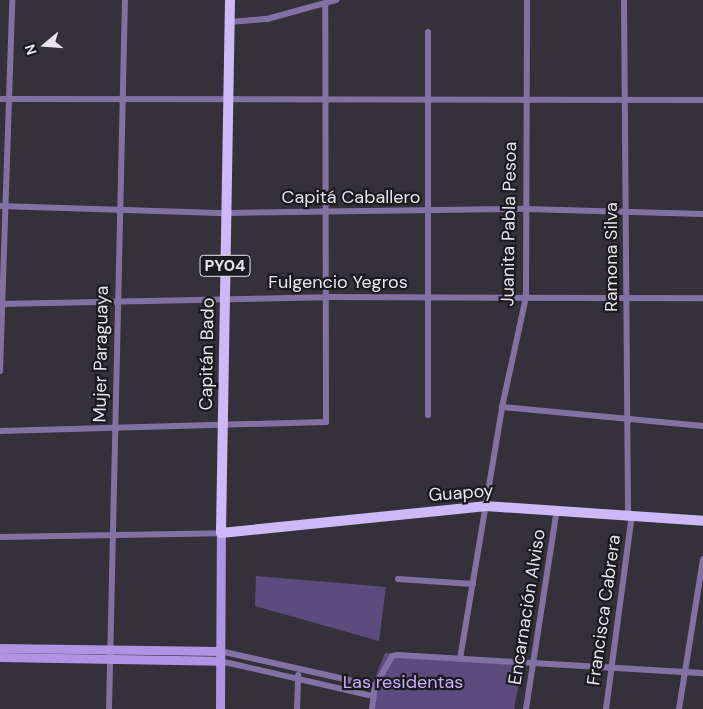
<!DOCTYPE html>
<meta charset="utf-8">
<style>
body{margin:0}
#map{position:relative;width:703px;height:709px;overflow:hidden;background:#34313a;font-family:"DM Sans",sans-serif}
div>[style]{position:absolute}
.green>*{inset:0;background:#5e4b7d}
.street>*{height:6px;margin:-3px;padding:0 3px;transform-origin:3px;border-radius:3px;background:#8371a4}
.secondary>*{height:9px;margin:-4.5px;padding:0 4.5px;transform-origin:4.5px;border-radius:4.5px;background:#b193e5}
.primary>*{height:10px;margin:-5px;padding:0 5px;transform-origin:5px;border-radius:5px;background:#ceb8f7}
span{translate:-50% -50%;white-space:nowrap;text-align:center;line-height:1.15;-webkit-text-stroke:4.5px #1b1a1e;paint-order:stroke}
.shield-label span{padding:1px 4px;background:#1b1a1e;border:1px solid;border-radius:4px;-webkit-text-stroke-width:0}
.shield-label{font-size:16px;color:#e7e5eb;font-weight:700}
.street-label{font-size:18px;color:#e7e5eb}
.park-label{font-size:18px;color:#caadfe}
.north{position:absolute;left:20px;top:20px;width:50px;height:50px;-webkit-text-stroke:4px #1b1a1e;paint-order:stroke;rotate:252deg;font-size:14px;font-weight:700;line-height:20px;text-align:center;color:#e7e5eb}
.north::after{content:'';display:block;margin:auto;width:18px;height:22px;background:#e7e5eb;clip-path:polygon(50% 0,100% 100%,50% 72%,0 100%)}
</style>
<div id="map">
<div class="green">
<i style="clip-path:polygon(256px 576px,386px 587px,379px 641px,255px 606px)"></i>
<i style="clip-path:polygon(385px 653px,523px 661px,514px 709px,371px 709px,373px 683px)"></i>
</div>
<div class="street">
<i style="left:624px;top:0;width:515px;rotate:89.55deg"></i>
<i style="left:230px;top:22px;width:37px;rotate:-5deg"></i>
<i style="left:267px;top:19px;width:72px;rotate:-15.4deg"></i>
<i style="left:428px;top:32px;width:383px;rotate:90deg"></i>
<i style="left:0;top:99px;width:703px;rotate:0.08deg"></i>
<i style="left:0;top:206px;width:227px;rotate:1.8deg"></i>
<i style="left:227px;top:213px;width:299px;rotate:-0.8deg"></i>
<i style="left:526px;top:209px;width:177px;rotate:1.6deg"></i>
<i style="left:0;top:304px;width:326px;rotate:-1.2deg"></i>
<i style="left:326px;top:297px;width:377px;rotate:0.2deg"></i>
<i style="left:0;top:371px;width:371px;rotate:-88.1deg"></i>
<i style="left:502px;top:407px;width:202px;rotate:5.4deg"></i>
<i style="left:0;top:431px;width:326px;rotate:-1.6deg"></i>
<i style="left:326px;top:422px;width:418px;rotate:-90.1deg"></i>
<i style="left:0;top:537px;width:221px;rotate:-1deg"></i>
<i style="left:398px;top:579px;width:75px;rotate:3.8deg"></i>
<i style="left:220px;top:651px;width:159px;rotate:12.7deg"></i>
<i style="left:460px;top:659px;width:255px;rotate:-80.5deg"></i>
<i style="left:502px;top:407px;width:113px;rotate:-77.7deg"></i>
<i style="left:526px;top:297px;width:297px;rotate:-89.8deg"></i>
<i style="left:220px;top:661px;width:157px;rotate:12.9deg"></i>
<i style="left:109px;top:709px;width:709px;rotate:-88.71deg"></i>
<i style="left:297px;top:709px;width:34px;rotate:-88deg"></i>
<i style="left:372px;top:709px;width:23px;rotate:-83deg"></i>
<i style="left:375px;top:686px;width:34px;rotate:-60deg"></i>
<i style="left:392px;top:656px;width:6px;rotate:-9deg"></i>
<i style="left:398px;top:655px;width:306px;rotate:3.4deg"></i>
<i style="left:526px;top:709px;width:202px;rotate:-81.2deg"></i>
<i style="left:606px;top:709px;width:196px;rotate:-82.4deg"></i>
<i style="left:679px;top:709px;width:152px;rotate:-80.9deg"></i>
</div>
<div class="secondary">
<i style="left:0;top:648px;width:220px;rotate:0.8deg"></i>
<i style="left:0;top:657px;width:220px;rotate:1deg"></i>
<i style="left:220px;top:709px;width:176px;rotate:-89.7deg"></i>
</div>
<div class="primary">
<i style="left:230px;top:0;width:533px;rotate:90.97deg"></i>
<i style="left:221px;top:533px;width:265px;rotate:-5.8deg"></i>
<i style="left:485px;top:506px;width:219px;rotate:3.9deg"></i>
</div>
<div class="shield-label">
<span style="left:225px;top:266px">PY04</span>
</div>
<div class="street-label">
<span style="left:351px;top:197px">Capitá Caballero</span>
<span style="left:509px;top:224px;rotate:-89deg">Juanita Pabla Pesoa</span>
<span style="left:611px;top:257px;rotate:-90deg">Ramona Silva</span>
<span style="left:338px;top:282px">Fulgencio Yegros</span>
<span style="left:101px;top:354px;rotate:-89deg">Mujer Paraguaya</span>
<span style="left:207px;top:354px;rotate:-89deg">Capitán Bado</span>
<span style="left:461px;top:493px;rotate:-4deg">Guapoy</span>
<span style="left:527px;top:607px;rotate:-81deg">Encarnación Alviso</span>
<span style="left:604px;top:610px;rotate:-82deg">Francisca Cabrera</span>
</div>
<div class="park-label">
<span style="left:403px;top:682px">Las residentas</span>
</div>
<div class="north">N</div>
</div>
